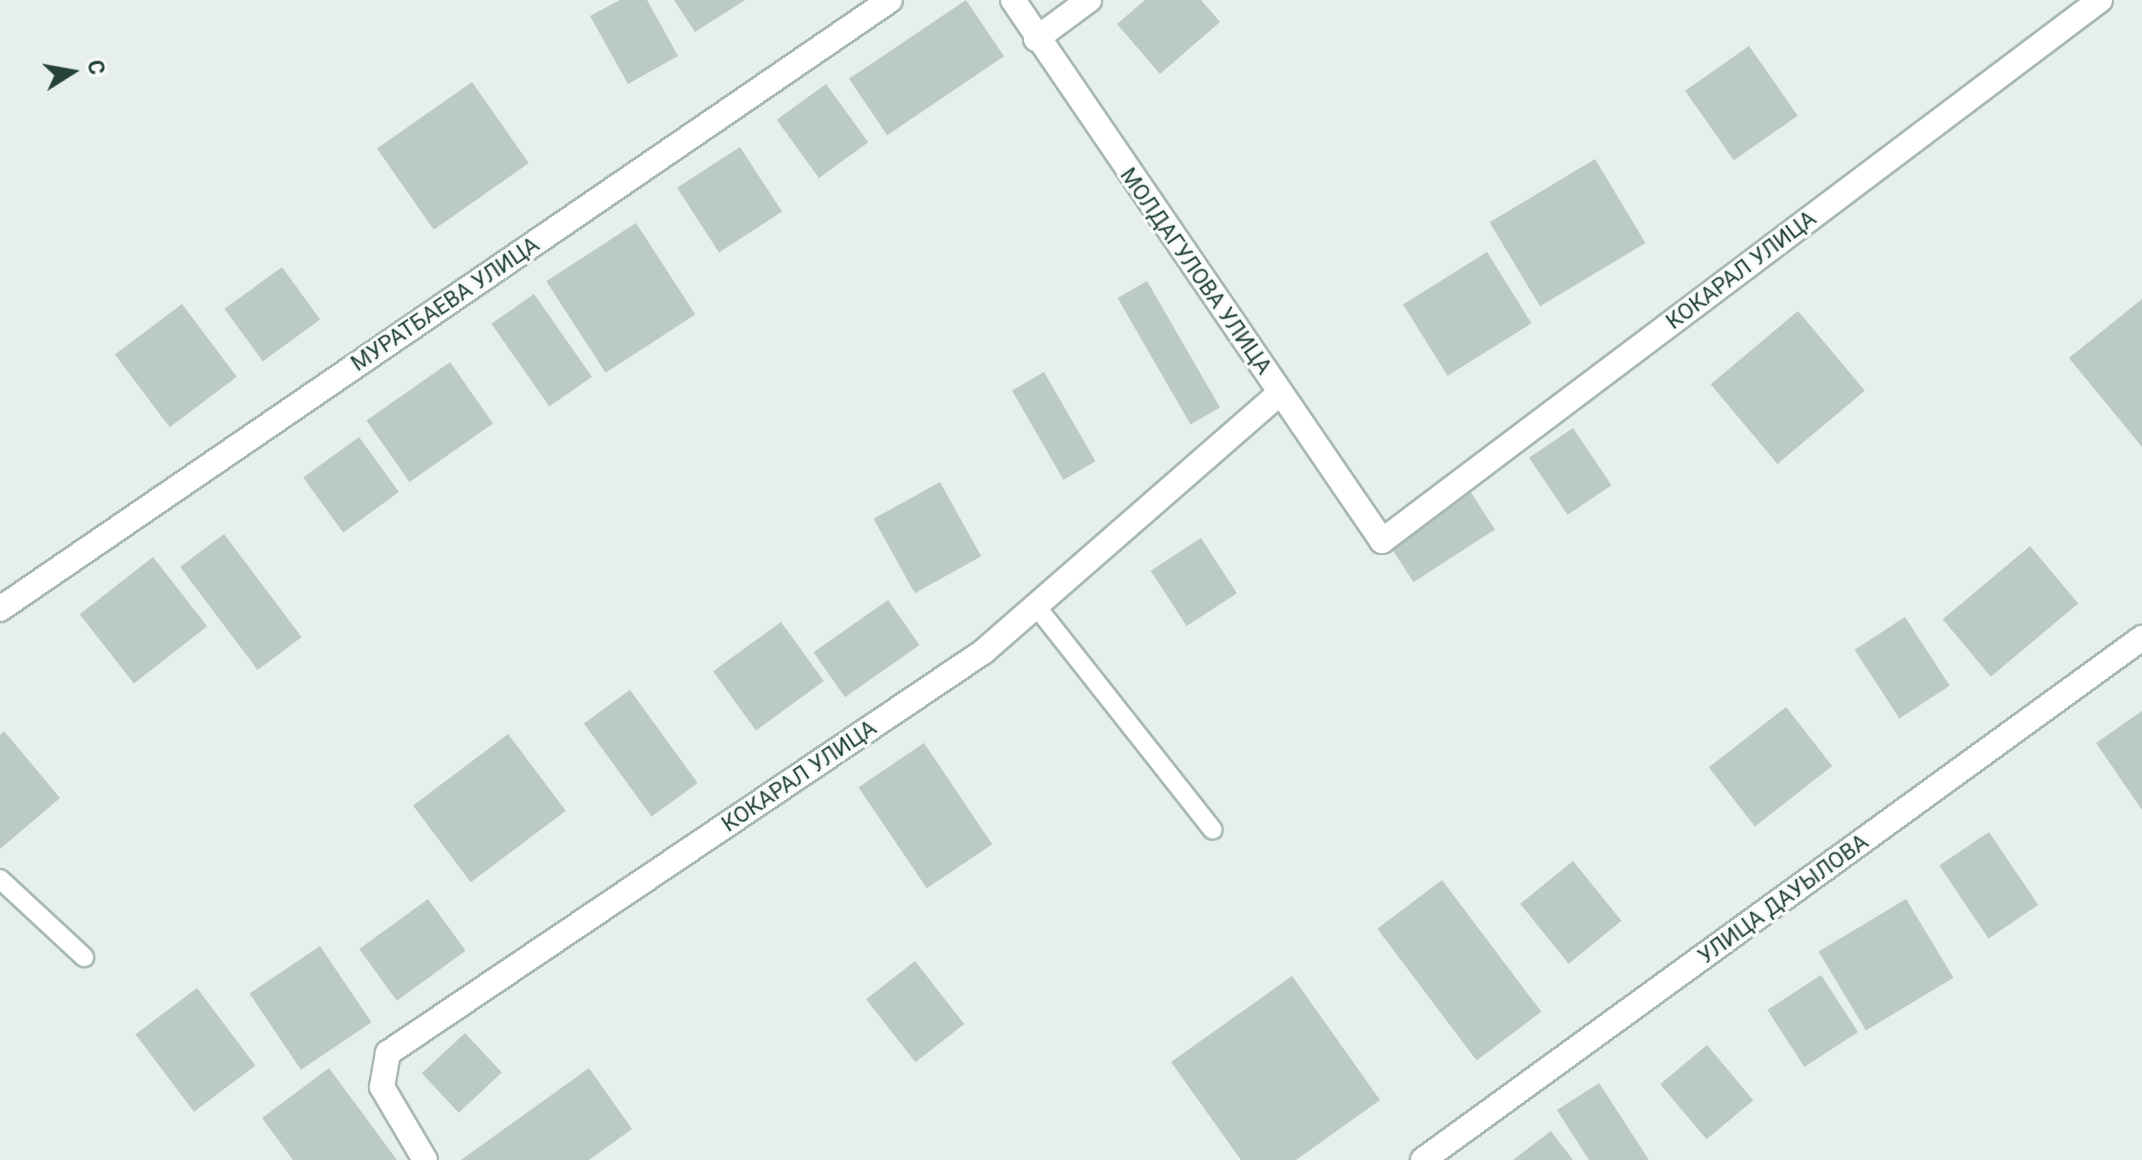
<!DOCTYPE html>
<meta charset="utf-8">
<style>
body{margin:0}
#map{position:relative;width:2142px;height:1160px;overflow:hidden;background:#e6efeb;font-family:Roboto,sans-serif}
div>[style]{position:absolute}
.building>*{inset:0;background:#bbcac4;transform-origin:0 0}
.roads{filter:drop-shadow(2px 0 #a8b8b2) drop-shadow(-2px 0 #a8b8b2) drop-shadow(0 2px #a8b8b2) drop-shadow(0 -2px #a8b8b2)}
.service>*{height:18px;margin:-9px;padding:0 9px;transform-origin:9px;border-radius:9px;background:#fff}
.minor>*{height:24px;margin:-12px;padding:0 12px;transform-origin:12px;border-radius:12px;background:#fff}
span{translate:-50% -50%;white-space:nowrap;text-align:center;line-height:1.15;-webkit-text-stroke:6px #f7fbf9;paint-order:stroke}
.street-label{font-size:22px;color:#24423a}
.north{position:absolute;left:32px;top:32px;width:80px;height:80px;-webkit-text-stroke:6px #f7fbf9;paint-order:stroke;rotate:79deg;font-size:22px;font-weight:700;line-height:32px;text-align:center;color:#24423a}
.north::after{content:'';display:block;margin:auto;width:28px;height:36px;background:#24423a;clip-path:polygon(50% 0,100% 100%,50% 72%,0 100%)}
</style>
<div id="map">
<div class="building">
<i style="clip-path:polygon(620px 0,647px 0,678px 56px,628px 84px,590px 16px)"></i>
<i style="clip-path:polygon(674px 0,745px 0,695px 32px)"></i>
<i style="left:966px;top:0;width:68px;height:141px;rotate:56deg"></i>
<i style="clip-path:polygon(1145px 0,1201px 0,1220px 22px,1160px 74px,1117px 24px)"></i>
<i style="left:1749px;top:46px;width:85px;height:78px;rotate:55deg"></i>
<i style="left:472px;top:82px;width:99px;height:116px;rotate:55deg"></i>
<i style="left:826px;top:84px;width:72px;height:61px;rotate:54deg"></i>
<i style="left:740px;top:147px;width:77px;height:75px;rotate:57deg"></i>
<i style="left:1595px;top:159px;width:98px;height:123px;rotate:59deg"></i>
<i style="left:636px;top:223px;width:109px;height:107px;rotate:57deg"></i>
<i style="left:1487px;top:252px;width:84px;height:99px;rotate:58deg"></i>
<i style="left:282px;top:267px;width:65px;height:71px;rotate:54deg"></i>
<i style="left:1147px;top:281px;width:146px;height:34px;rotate:60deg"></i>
<i style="left:534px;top:294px;width:101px;height:52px;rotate:55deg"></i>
<i style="clip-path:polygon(2142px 299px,2142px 447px,2069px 358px)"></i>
<i style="left:182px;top:304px;width:91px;height:84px;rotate:53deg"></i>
<i style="left:1798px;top:311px;width:104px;height:114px;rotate:50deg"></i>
<i style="left:450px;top:362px;width:75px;height:102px;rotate:55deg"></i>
<i style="left:1044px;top:372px;width:103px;height:37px;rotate:60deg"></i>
<i style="left:1573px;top:428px;width:69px;height:53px;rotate:56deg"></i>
<i style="left:359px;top:437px;width:68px;height:69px;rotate:54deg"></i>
<i style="left:940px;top:482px;width:85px;height:76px;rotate:61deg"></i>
<i style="left:1466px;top:485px;width:53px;height:97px;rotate:57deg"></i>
<i style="left:224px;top:534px;width:129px;height:55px;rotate:53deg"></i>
<i style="left:1201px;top:538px;width:66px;height:60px;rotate:57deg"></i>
<i style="left:2030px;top:546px;width:75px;height:114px;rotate:50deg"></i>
<i style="left:153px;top:557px;width:88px;height:93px;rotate:52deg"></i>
<i style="left:888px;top:600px;width:55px;height:91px;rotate:55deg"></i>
<i style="left:1905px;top:617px;width:82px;height:60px;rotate:57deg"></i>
<i style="left:781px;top:622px;width:73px;height:84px;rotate:54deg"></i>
<i style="left:630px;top:690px;width:115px;height:57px;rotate:54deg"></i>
<i style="left:1786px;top:707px;width:75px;height:98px;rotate:52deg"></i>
<i style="clip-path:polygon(2142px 711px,2142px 810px,2096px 743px)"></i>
<i style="clip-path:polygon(4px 731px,60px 798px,0 849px,0 735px)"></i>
<i style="left:508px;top:734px;width:96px;height:119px;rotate:53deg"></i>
<i style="left:924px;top:743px;width:122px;height:79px;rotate:56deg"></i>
<i style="left:1989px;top:832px;width:88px;height:60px;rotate:56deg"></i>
<i style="left:1573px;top:861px;width:77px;height:68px;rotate:51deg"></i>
<i style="left:1442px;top:880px;width:165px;height:81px;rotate:53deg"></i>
<i style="left:428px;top:899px;width:64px;height:85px;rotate:54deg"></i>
<i style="left:1906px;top:899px;width:92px;height:102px;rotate:59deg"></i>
<i style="left:320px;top:946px;width:92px;height:85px;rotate:56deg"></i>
<i style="left:915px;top:961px;width:80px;height:62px;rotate:52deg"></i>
<i style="left:1821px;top:975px;width:68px;height:64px;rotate:57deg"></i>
<i style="clip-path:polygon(1292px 976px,1380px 1100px,1296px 1160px,1241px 1160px,1171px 1062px)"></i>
<i style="left:197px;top:988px;width:97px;height:77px;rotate:53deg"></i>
<i style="left:465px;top:1033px;width:54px;height:59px;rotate:47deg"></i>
<i style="left:1707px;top:1045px;width:72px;height:61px;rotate:50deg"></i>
<i style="clip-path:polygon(329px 1068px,397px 1160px,293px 1160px,262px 1118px)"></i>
<i style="clip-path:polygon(589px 1068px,632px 1129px,589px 1160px,461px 1160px)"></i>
<i style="clip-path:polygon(1599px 1083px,1649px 1160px,1589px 1160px,1557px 1110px)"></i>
<i style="clip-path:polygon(1551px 1131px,1573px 1160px,1513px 1160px)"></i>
</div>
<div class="roads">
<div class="service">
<i style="left:1036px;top:606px;width:285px;rotate:51.7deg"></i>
<i style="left:0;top:879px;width:115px;rotate:42.9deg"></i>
</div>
<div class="minor">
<i style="left:1013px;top:0;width:655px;rotate:55.7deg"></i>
<i style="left:1382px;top:541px;width:899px;rotate:-37deg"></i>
<i style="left:1036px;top:39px;width:66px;rotate:-36.3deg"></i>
<i style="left:0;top:609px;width:1078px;rotate:-34.38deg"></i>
<i style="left:425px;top:1160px;width:85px;rotate:-120.5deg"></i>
<i style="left:382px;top:1087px;width:35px;rotate:-80deg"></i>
<i style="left:388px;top:1053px;width:718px;rotate:-33.98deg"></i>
<i style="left:983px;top:652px;width:394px;rotate:-41.1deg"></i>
<i style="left:1423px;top:1160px;width:889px;rotate:-35.98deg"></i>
</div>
</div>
<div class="street-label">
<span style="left:1741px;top:270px;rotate:-37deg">КОКАРАЛ УЛИЦА</span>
<span style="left:1196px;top:271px;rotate:55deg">МОЛДАГУЛОВА УЛИЦА</span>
<span style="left:445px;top:304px;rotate:-34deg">МУРАТБАЕВА УЛИЦА</span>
<span style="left:799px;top:776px;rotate:-34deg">КОКАРАЛ УЛИЦА</span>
<span style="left:1783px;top:899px;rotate:-36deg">УЛИЦА ДАУЫЛОВА</span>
</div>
<div class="north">С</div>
</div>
